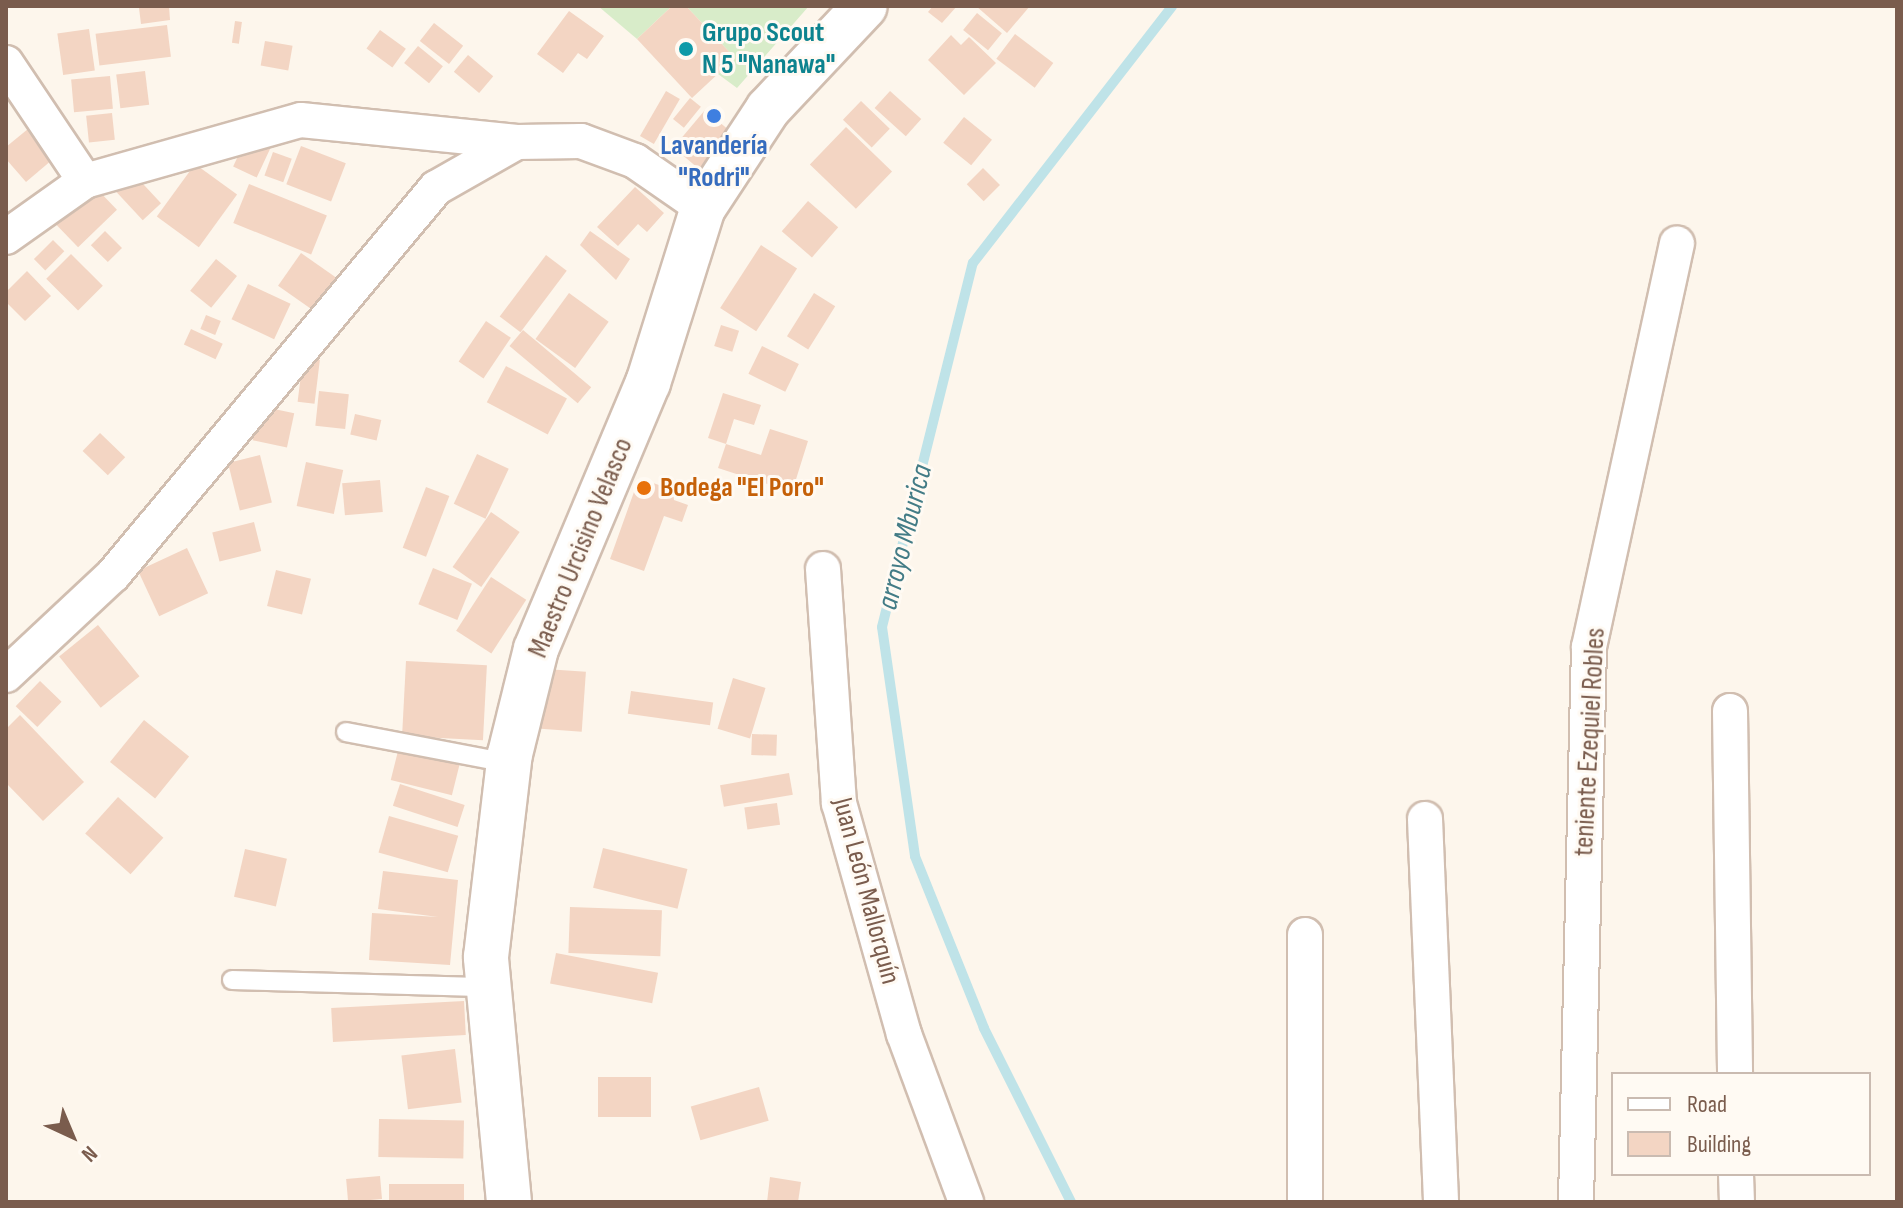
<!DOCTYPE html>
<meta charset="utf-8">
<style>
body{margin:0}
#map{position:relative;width:1903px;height:1208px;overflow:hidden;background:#fdf6ec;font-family:"Sofia Sans Condensed",sans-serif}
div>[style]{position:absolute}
.green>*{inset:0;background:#d8ecc9}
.stream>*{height:10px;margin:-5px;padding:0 5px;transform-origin:5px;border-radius:5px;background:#bfe3e8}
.building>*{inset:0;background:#f3d5c3;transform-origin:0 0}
.roads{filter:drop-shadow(2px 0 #d1beb0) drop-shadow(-2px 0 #d1beb0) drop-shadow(0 2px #d1beb0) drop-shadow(0 -2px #d1beb0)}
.lane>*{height:18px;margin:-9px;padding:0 9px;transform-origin:9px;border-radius:9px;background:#fff}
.street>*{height:34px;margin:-17px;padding:0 17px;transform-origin:17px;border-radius:17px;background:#fff}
.secondary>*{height:44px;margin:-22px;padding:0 22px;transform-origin:22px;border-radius:22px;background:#fff}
.dots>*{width:22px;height:22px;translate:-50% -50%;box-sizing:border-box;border:4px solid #fffaf3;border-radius:50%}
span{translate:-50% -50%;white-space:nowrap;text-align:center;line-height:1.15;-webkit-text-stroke:6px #fffaf3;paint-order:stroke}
.culture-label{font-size:28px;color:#0d838f;font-weight:700}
.left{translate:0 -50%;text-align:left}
.shop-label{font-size:28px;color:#366cbe;font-weight:700}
.food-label{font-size:28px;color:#c56008;font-weight:700}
.street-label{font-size:28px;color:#7a5c4d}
.water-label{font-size:30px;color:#437c86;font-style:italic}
.frame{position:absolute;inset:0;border:8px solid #7a5c4d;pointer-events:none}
.legend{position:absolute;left:1611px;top:1072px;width:260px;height:104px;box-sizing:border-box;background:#fffaf3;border:2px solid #cabbb1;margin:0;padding:10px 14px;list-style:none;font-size:24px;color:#7a5c4d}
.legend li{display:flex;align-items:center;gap:16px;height:40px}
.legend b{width:40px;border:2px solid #cabbb1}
.north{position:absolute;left:32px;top:1096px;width:80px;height:80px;-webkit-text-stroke:6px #fffaf3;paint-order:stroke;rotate:136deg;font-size:22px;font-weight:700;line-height:32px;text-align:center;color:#7a5c4d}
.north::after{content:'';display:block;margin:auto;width:28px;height:36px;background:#7a5c4d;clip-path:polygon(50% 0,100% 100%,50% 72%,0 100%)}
</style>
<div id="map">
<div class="green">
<i style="clip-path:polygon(598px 6px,672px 6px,637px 39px)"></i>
<i style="clip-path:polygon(686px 6px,809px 6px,737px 88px,718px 74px,735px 58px)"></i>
</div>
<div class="stream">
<i style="left:1071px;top:1202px;width:195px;rotate:-116.6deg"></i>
<i style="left:984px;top:1028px;width:185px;rotate:-111.9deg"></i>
<i style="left:915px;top:856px;width:231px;rotate:-98.2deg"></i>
<i style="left:882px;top:627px;width:375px;rotate:-76deg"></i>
<i style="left:973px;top:263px;width:325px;rotate:-52.2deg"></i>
</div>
<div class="building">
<i style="clip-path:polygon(156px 6px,169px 6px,170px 20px,141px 24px,139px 8px)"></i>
<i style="clip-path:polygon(672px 6px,686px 6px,735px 58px,692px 98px,637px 39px)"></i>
<i style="clip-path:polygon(933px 6px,957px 6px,942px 23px,928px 12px)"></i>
<i style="clip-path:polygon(976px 6px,1030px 6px,1007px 33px)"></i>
<i style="clip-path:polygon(569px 11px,604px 36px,587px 59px,578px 53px,563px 73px,537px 54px)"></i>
<i style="left:977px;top:13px;width:32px;height:22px;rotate:39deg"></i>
<i style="left:235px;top:21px;width:7px;height:22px;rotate:8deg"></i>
<i style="left:434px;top:23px;width:37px;height:23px;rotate:38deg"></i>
<i style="left:167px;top:25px;width:32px;height:72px;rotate:83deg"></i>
<i style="left:89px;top:29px;width:42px;height:32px;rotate:82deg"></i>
<i style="left:380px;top:30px;width:32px;height:23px;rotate:36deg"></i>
<i style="left:1015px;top:34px;width:48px;height:31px;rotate:37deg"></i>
<i style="clip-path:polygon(951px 35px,961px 45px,969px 37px,996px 63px,964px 95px,928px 60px)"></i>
<i style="left:265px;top:41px;width:28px;height:25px;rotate:10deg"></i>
<i style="left:418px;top:46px;width:32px;height:22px;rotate:39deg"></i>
<i style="left:468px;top:55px;width:33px;height:22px;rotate:40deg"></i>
<i style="left:145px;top:71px;width:34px;height:29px;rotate:83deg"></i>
<i style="left:110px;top:76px;width:33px;height:39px;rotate:85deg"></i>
<i style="left:666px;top:91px;width:16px;height:52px;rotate:30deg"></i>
<i style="left:890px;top:91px;width:42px;height:23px;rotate:42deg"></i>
<i style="left:690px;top:98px;width:14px;height:27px;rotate:39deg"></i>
<i style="left:861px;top:101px;width:40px;height:26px;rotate:44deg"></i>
<i style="left:705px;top:110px;width:45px;height:49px;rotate:40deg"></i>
<i style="left:112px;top:113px;width:27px;height:26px;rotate:84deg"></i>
<i style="left:964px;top:117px;width:36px;height:33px;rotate:39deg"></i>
<i style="clip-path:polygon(34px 124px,59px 154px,26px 182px,6px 159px,6px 147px)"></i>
<i style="left:253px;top:124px;width:26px;height:47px;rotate:25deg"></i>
<i style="left:846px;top:127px;width:64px;height:52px;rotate:44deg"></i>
<i style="left:301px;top:146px;width:48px;height:41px;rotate:21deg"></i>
<i style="left:273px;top:152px;width:20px;height:25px;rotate:20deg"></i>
<i style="left:195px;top:164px;width:52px;height:65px;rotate:36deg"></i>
<i style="left:983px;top:168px;width:24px;height:23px;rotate:45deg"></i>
<i style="left:131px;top:171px;width:44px;height:25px;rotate:47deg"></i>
<i style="left:249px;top:184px;width:84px;height:42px;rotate:22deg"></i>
<i style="left:94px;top:186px;width:33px;height:54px;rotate:46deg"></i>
<i style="clip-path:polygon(635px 187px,664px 213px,647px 232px,638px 224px,618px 246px,597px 227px)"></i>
<i style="left:808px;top:201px;width:40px;height:40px;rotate:41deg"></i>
<i style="left:105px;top:231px;width:24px;height:20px;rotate:45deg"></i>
<i style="clip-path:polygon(590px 231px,630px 259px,616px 280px,580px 245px)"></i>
<i style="left:53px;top:240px;width:16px;height:27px;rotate:45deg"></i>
<i style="left:761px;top:245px;width:43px;height:75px;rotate:33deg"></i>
<i style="left:301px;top:253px;width:44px;height:40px;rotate:35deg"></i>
<i style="left:71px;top:254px;width:45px;height:35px;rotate:45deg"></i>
<i style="left:546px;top:255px;width:26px;height:77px;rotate:37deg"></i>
<i style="left:216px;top:259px;width:27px;height:41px;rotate:39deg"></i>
<i style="clip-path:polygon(27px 271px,51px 296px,25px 321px,6px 302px,6px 292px)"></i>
<i style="left:248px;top:284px;width:47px;height:39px;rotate:25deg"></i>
<i style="left:569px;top:293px;width:49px;height:57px;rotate:36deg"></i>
<i style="left:814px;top:293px;width:25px;height:51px;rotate:32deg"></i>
<i style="left:206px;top:315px;width:16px;height:15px;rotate:22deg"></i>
<i style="left:486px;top:321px;width:30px;height:49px;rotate:34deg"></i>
<i style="left:721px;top:325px;width:19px;height:22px;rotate:18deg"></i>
<i style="left:191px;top:329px;width:35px;height:17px;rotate:25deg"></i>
<i style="left:523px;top:330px;width:89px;height:21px;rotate:40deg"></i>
<i style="left:762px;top:346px;width:41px;height:31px;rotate:26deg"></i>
<i style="left:303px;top:358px;width:17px;height:44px;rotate:7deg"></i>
<i style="left:506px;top:366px;width:69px;height:41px;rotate:28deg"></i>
<i style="left:319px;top:391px;width:30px;height:35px;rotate:6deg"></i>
<i style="clip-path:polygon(723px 393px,761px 405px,754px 425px,734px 419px,726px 444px,761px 455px,770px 429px,808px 441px,792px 492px,718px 468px,726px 444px,708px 438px)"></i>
<i style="left:260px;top:406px;width:35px;height:35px;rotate:12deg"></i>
<i style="left:355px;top:414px;width:27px;height:21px;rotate:13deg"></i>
<i style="left:100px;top:433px;width:35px;height:25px;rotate:44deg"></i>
<i style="left:477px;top:454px;width:35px;height:55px;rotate:25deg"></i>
<i style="left:260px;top:455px;width:49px;height:33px;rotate:76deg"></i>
<i style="left:306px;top:462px;width:38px;height:45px;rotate:12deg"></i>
<i style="clip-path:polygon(639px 478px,673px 490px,674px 500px,688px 505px,682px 522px,664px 516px,644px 571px,610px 559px)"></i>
<i style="left:380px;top:480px;width:32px;height:38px;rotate:85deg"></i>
<i style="left:426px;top:487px;width:25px;height:65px;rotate:21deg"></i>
<i style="left:491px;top:512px;width:35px;height:67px;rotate:35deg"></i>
<i style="left:254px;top:522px;width:30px;height:43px;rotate:76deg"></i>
<i style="left:187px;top:548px;width:50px;height:54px;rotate:65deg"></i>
<i style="left:433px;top:568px;width:42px;height:39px;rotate:22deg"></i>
<i style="left:276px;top:570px;width:36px;height:37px;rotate:14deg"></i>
<i style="left:491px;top:577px;width:42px;height:64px;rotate:33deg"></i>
<i style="left:98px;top:625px;width:66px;height:50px;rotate:51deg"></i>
<i style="left:406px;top:661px;width:81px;height:75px;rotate:3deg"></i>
<i style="left:545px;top:669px;width:41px;height:60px;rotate:4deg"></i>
<i style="left:733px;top:678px;width:34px;height:53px;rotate:17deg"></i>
<i style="left:40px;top:681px;width:30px;height:35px;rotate:44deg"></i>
<i style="left:631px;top:691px;width:83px;height:23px;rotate:8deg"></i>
<i style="clip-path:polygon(20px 715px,84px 782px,43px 821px,6px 783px,6px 729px)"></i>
<i style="left:144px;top:720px;width:58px;height:54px;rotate:39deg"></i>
<i style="left:752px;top:734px;width:25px;height:21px;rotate:2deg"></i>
<i style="left:399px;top:747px;width:63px;height:34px;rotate:14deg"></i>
<i style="left:789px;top:773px;width:22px;height:70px;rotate:80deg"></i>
<i style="left:400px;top:784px;width:68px;height:23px;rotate:18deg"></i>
<i style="left:118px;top:797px;width:61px;height:49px;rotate:42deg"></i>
<i style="left:777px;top:803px;width:22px;height:33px;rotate:82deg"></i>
<i style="left:389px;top:816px;width:72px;height:38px;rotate:16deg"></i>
<i style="left:603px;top:848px;width:87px;height:41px;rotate:14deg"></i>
<i style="left:245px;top:849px;width:43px;height:49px;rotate:13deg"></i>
<i style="clip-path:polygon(383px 871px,458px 880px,450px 965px,369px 960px,372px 913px,438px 917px,378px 909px)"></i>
<i style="left:570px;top:907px;width:92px;height:46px;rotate:2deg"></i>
<i style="left:556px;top:953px;width:104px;height:31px;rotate:11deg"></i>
<i style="left:464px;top:1001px;width:34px;height:133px;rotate:87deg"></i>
<i style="left:455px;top:1049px;width:54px;height:54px;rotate:83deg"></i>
<i style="left:598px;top:1077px;width:53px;height:40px"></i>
<i style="left:759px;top:1087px;width:35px;height:71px;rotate:74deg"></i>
<i style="left:379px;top:1119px;width:85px;height:38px;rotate:1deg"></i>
<i style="left:380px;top:1176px;width:23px;height:34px;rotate:85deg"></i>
<i style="clip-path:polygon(770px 1177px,801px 1182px,798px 1202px,767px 1202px)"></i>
<i style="left:464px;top:1184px;width:18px;height:75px;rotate:90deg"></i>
</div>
<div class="roads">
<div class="lane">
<i style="left:346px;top:732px;width:166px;rotate:10.8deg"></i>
<i style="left:232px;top:980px;width:256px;rotate:1.6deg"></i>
</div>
<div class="street">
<i style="left:6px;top:63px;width:142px;rotate:56.2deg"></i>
<i style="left:6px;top:237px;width:97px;rotate:-35.3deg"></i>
<i style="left:85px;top:181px;width:224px;rotate:-15.8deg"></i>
<i style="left:301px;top:120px;width:217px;rotate:5.8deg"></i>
<i style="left:823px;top:569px;width:235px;rotate:86.1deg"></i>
<i style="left:839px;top:803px;width:240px;rotate:74.3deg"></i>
<i style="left:904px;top:1034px;width:179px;rotate:69.7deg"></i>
<i style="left:6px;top:675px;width:146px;rotate:-43.1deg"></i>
<i style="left:113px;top:575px;width:504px;rotate:-50.15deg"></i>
<i style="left:436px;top:188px;width:93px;rotate:-29.6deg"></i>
<i style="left:517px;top:142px;width:64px;rotate:-0.9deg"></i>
<i style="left:581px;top:141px;width:58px;rotate:20.3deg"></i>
<i style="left:635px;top:161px;width:83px;rotate:34.7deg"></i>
<i style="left:1730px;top:711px;width:363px;rotate:89.2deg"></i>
<i style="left:1425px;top:819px;width:383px;rotate:87.6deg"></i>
<i style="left:1305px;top:935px;width:267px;rotate:90deg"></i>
<i style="left:1736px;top:1174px;width:28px;rotate:88deg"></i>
<i style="left:1576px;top:1202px;width:555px;rotate:-88.66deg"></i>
<i style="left:1589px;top:647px;width:413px;rotate:-77.7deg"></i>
</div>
<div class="secondary">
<i style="left:509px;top:1202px;width:246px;rotate:-95.4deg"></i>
<i style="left:486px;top:957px;width:204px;rotate:-83.3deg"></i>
<i style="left:510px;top:754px;width:108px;rotate:-76.1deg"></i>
<i style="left:536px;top:649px;width:289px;rotate:-67.2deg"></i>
<i style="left:648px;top:383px;width:183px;rotate:-72.6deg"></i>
<i style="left:703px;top:208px;width:118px;rotate:-56.7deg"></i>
<i style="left:768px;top:109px;width:141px;rotate:-46.7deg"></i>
</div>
</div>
<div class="dots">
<i style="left:686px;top:49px;background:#0f9aa8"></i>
<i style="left:714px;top:116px;background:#3f7fe0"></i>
<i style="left:644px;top:488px;background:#e8710a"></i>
</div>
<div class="culture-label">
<span class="left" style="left:702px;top:49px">Grupo Scout<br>N 5 "Nanawa"</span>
</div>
<div class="shop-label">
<span style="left:714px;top:162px">Lavandería<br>"Rodri"</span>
</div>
<div class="food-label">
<span class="left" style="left:660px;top:488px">Bodega "El Poro"</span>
</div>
<div class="street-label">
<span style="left:581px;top:548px;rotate:-68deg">Maestro Urcisino Velasco</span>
<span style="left:1590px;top:742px;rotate:-87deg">teniente Ezequiel Robles</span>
<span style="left:866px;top:891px;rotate:75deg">Juan León Mallorquín</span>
</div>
<div class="water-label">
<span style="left:905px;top:537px;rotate:-76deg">arroyo Mburica</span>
</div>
<div class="frame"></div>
<ul class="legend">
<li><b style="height:10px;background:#fff"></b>Road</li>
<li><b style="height:22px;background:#f3d5c3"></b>Building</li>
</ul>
<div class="north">N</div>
</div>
